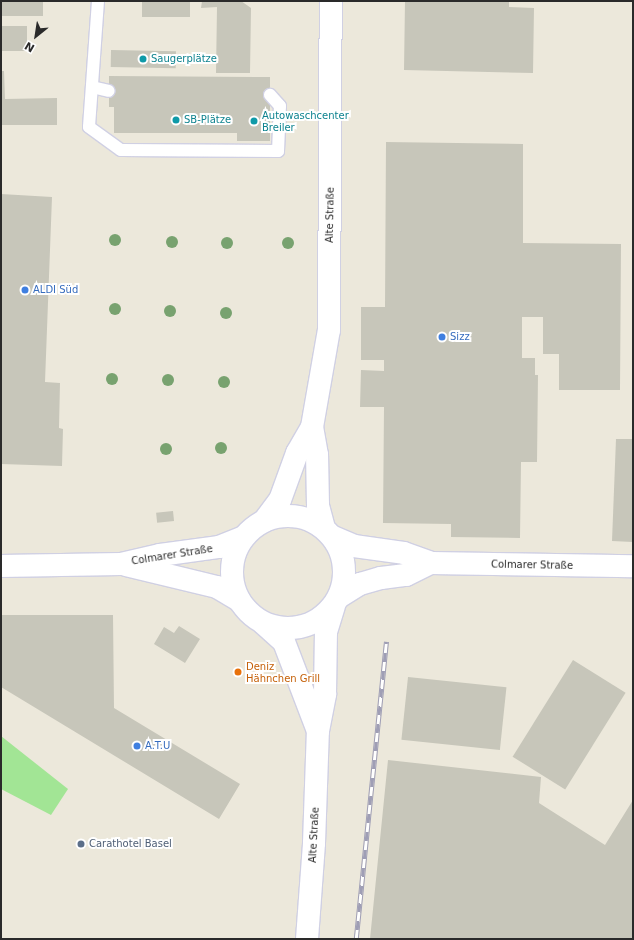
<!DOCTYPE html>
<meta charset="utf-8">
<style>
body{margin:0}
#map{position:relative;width:634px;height:940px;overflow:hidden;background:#ece8db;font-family:"DejaVu Sans",sans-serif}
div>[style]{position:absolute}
.green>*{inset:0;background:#a2e595}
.building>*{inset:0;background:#c7c6ba;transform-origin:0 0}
.roads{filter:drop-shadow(1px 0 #d0d0e3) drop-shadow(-1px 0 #d0d0e3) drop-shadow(0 1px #d0d0e3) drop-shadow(0 -1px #d0d0e3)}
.lane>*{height:12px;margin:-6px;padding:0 6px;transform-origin:6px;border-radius:6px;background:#fff}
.street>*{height:22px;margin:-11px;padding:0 11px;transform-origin:11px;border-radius:11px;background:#fff}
.secondary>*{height:22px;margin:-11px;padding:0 11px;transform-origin:11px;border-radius:11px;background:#fff}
.secondary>.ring{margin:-11px;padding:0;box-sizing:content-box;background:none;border:22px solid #fff;border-radius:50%}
.rail>*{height:4.5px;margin-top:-2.25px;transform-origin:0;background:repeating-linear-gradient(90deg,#fff 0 9px,#9f9eb5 0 18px);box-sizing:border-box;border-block:1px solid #9f9eb5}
.trees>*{width:12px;height:12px;margin:-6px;border-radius:50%;background:#78a26f}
.dots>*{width:11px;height:11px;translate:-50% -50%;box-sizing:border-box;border:2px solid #fff;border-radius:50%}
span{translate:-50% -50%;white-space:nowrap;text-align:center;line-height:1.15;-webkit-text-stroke:4px #fff;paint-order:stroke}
.culture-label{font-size:10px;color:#0d838f}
.left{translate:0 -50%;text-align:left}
.street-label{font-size:10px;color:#2a2a2a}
.shop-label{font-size:10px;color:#366cbe}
.food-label{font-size:10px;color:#c56008}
.service-label{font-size:10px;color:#4e5e75}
.frame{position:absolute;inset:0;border:2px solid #2a2a2a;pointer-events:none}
.north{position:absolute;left:16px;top:16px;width:40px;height:40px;-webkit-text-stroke:3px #fff;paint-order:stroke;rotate:210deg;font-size:11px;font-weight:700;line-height:16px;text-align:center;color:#2a2a2a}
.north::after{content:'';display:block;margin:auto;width:14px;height:18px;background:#2a2a2a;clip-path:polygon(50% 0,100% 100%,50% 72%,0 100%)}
</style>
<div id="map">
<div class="green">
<i style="clip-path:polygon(1px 736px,68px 789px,51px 815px,1px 789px)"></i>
</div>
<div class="building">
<i style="left:2px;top:1px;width:41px;height:15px"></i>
<i style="left:142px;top:1px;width:48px;height:16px"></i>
<i style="clip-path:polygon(202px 1px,241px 1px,251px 8px,250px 73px,216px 73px,217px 7px,201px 8px)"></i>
<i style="clip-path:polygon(405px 1px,509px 1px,509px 7px,534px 8px,533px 73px,404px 70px)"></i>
<i style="left:2px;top:26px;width:25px;height:25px"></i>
<i style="left:111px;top:50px;width:65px;height:17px;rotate:1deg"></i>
<i style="clip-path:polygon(1px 71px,4px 71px,5px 99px,57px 98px,57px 125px,1px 125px)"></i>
<i style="clip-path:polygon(109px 76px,270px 77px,270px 141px,237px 141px,237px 133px,114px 133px,114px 107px,109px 107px)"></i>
<i style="clip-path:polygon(386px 142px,523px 144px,523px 243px,621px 244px,620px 390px,559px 390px,559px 354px,543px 354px,543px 317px,522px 317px,522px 358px,535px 358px,535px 375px,538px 375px,537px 462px,521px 462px,520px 538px,451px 537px,451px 524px,383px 523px,384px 407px,360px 407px,361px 370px,384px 371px,384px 360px,361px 360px,361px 307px,385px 307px)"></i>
<i style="clip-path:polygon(1px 194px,52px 197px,45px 382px,60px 383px,59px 428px,63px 429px,62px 466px,1px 464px)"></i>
<i style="clip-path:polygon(616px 439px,633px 439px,633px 542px,612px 541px)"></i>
<i style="left:173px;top:511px;width:10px;height:17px;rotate:84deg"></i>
<i style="clip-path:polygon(1px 615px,113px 615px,114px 708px,240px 784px,219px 819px,1px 687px)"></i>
<i style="clip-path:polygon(179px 626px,200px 639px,185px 663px,154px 644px,164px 627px,174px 633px)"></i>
<i style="left:573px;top:660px;width:62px;height:114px;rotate:32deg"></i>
<i style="left:408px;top:677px;width:99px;height:63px;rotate:6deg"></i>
<i style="clip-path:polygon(388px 760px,541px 777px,539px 803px,605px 845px,633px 800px,633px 939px,370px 939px)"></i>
</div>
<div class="roads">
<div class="lane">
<i style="left:98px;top:1px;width:126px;rotate:94.1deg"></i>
<i style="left:89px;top:127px;width:39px;rotate:36deg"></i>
<i style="left:121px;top:150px;width:157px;rotate:0.4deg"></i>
<i style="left:278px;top:151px;width:45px;rotate:-87.5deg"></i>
<i style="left:280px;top:106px;width:15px;rotate:-132deg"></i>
<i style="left:92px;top:87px;width:17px;rotate:13deg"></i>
</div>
<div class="street">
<i style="left:264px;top:521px;width:26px;rotate:-53deg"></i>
<i style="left:280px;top:500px;width:50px;rotate:-70.1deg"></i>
<i style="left:297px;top:453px;width:30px;rotate:-60deg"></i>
<i style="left:324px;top:528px;width:24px;rotate:-105deg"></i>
<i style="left:318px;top:505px;width:50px;rotate:-91.1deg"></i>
<i style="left:317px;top:455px;width:28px;rotate:-100deg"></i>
<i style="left:312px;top:427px;width:98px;rotate:-80.1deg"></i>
<i style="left:329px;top:330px;width:329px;rotate:-89.7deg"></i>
</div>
<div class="secondary">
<i class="ring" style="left:232px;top:516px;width:90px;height:90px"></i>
<i style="left:333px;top:537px;width:23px;rotate:23deg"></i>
<i style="left:354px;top:546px;width:50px;rotate:8deg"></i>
<i style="left:404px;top:553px;width:29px;rotate:20deg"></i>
<i style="left:431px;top:563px;width:202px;rotate:0.9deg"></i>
<i style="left:126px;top:565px;width:94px;rotate:13.6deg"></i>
<i style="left:217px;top:587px;width:26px;rotate:31deg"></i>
<i style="left:1px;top:566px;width:120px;rotate:-1deg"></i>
<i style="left:121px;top:564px;width:40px;rotate:-13deg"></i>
<i style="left:160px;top:555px;width:60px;rotate:-7.7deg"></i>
<i style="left:219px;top:547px;width:27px;rotate:-22deg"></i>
<i style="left:339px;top:597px;width:25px;rotate:-32deg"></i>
<i style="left:360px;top:584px;width:22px;rotate:-16deg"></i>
<i style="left:381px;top:578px;width:25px;rotate:-7deg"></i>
<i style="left:406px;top:575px;width:28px;rotate:-26deg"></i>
<i style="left:263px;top:623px;width:28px;rotate:42deg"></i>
<i style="left:284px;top:642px;width:95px;rotate:69.1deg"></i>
<i style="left:307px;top:939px;width:96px;rotate:-85.8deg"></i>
<i style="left:314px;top:843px;width:112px;rotate:-88deg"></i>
<i style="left:318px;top:731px;width:38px;rotate:-79deg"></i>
<i style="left:325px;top:694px;width:62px;rotate:-89.1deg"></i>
<i style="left:326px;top:632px;width:27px;rotate:-73deg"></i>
</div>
</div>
<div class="rail">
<i style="left:356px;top:939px;width:299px;rotate:-84.2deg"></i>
</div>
<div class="trees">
<i style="left:115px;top:240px"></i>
<i style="left:172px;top:242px"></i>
<i style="left:227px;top:243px"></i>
<i style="left:288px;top:243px"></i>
<i style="left:115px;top:309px"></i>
<i style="left:170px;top:311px"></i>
<i style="left:226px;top:313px"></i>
<i style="left:112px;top:379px"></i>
<i style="left:168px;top:380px"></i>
<i style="left:224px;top:382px"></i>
<i style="left:221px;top:448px"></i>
<i style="left:166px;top:449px"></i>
</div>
<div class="dots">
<i style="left:143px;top:59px;background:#0f9aa8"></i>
<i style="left:176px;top:120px;background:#0f9aa8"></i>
<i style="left:254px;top:121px;background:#0f9aa8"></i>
<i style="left:25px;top:290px;background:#3f7fe0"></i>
<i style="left:442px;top:337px;background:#3f7fe0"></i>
<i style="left:238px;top:672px;background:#e8710a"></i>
<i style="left:137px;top:746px;background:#3f7fe0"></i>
<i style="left:81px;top:844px;background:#5c6f8a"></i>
</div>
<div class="culture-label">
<span class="left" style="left:151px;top:59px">Saugerplätze</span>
<span class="left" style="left:262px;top:121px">Autowaschcenter<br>Breiler</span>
<span class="left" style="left:184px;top:120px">SB-Plätze</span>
</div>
<div class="street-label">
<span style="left:330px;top:215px;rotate:-89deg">Alte Straße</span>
<span style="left:172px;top:555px;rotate:-9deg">Colmarer Straße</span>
<span style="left:532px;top:565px;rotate:1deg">Colmarer Straße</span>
<span style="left:314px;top:835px;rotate:-87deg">Alte Straße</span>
</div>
<div class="shop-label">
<span class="left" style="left:33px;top:290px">ALDI Süd</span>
<span class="left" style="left:450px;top:337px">Sizz</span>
<span class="left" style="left:145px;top:746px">A.T.U</span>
</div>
<div class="food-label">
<span class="left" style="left:246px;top:672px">Deniz<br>Hähnchen Grill</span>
</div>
<div class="service-label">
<span class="left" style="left:89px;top:844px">Carathotel Basel</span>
</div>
<div class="frame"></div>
<div class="north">N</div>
</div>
